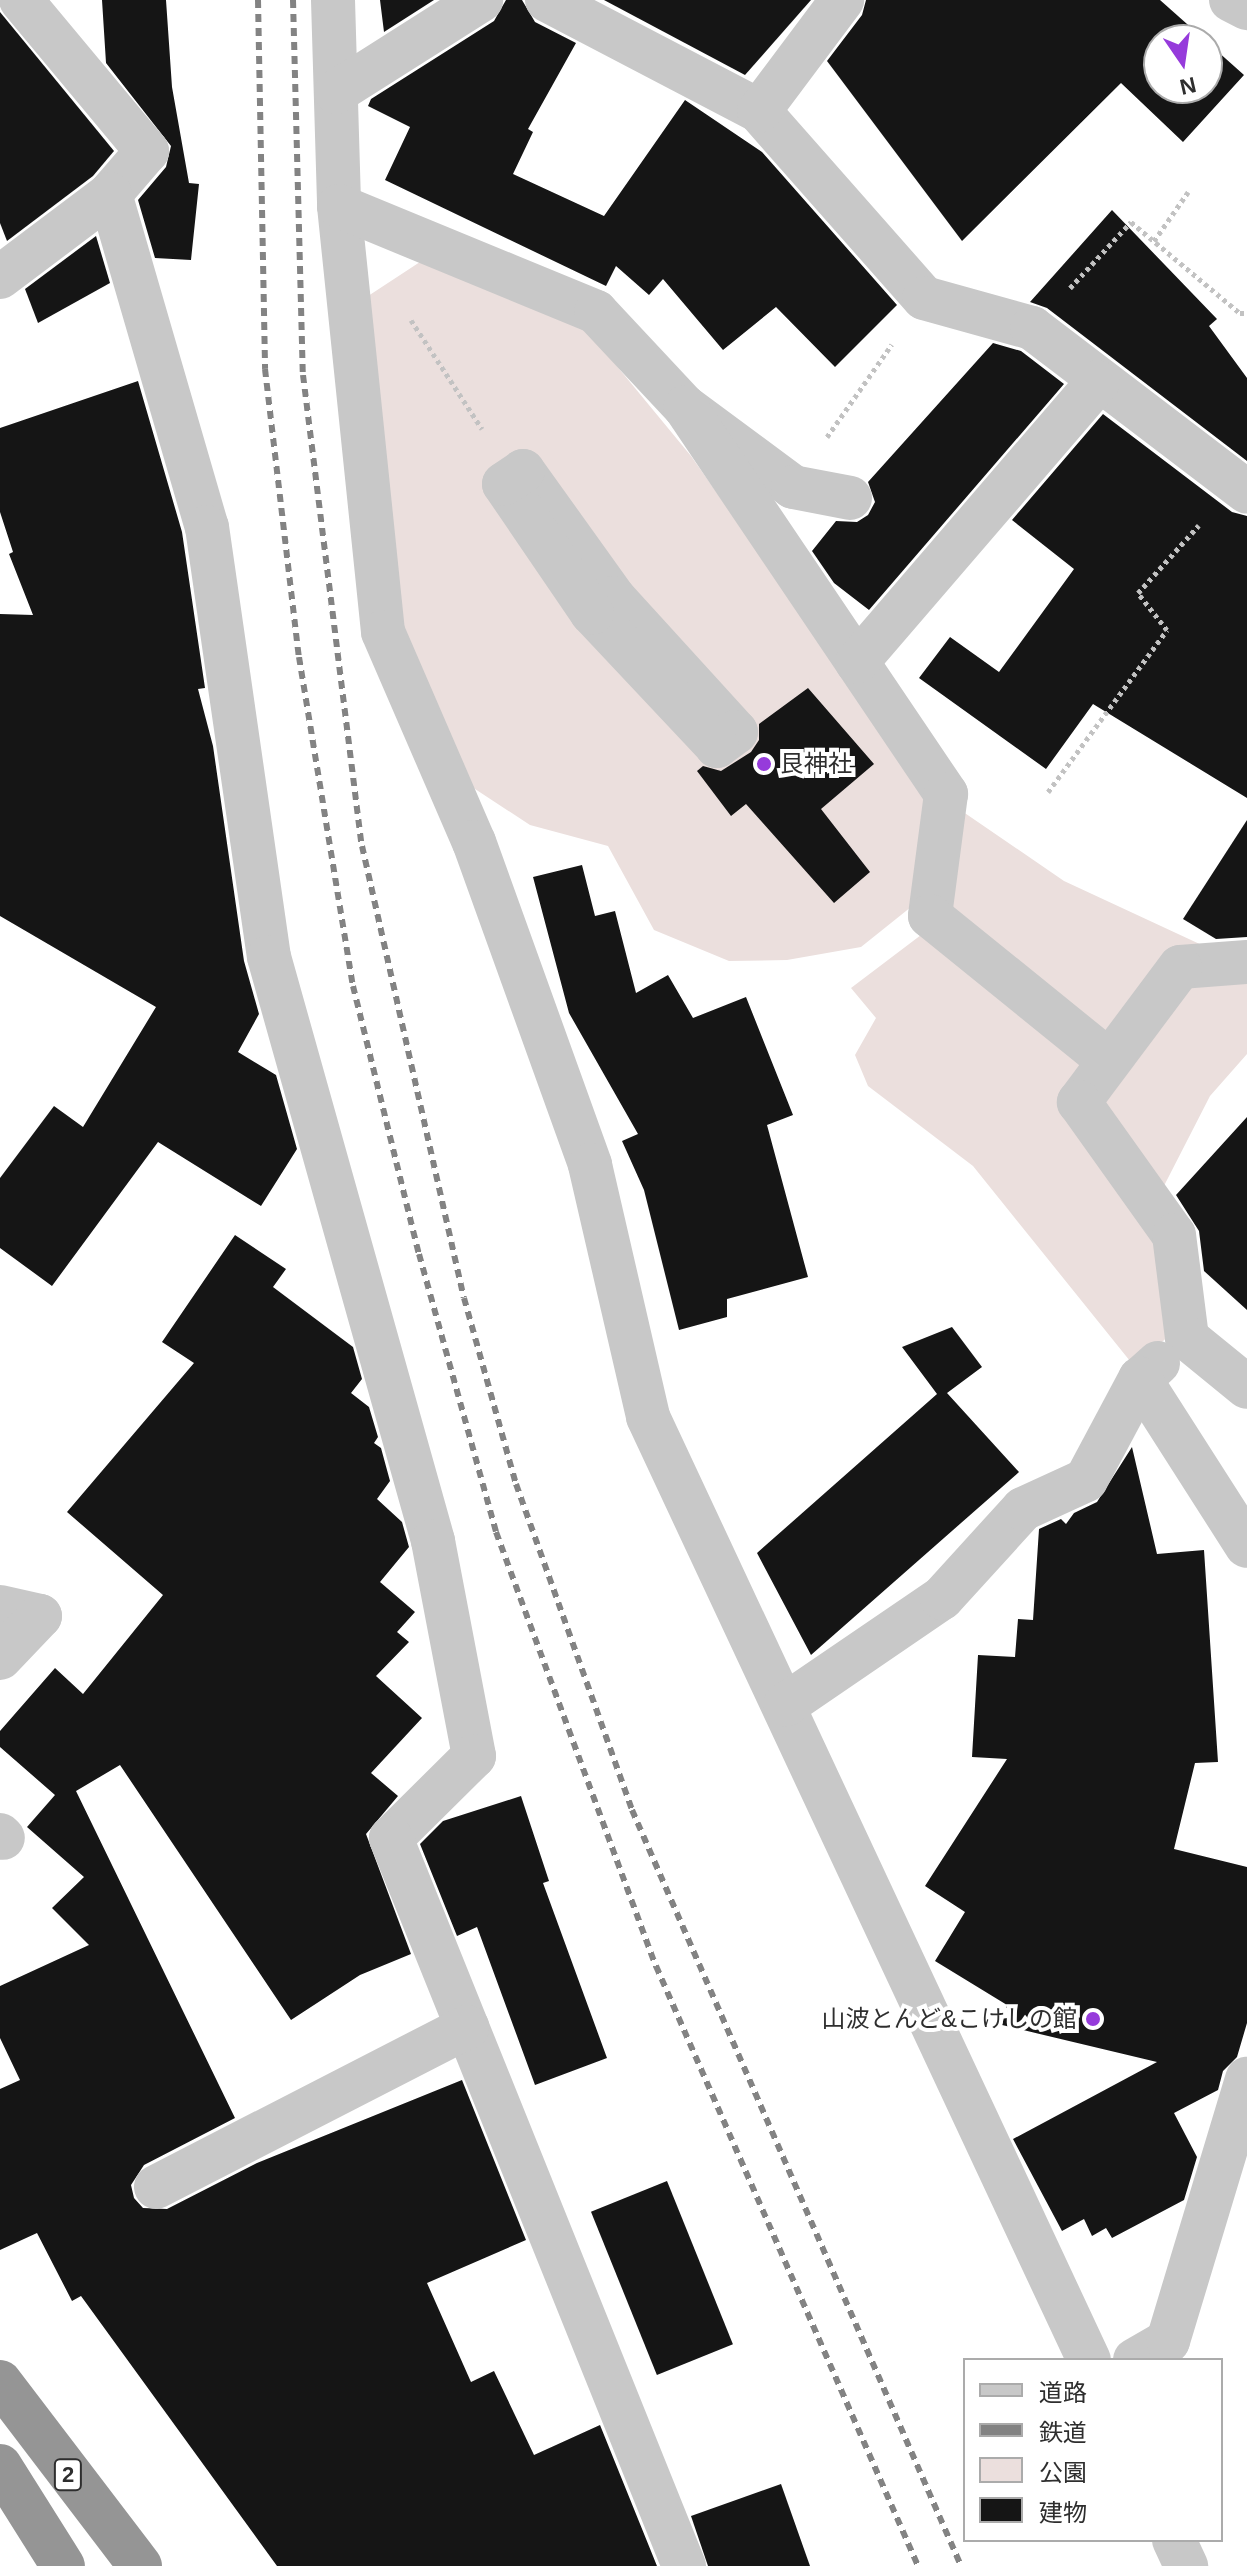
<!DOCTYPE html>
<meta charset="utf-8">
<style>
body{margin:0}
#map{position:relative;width:1247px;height:2566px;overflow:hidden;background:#fff;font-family:Helvetica,"Noto Sans JP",sans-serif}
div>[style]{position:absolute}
.green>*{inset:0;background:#ebdfdd}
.building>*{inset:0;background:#151515;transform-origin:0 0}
.path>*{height:5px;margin-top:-2.5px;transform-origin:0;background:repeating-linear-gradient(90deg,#c2c2c2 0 4px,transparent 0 8px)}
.minor>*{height:44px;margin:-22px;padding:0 22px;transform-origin:22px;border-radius:22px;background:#c8c8c8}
.highway>*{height:44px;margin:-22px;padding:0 22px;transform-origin:22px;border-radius:22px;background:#959595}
.rail>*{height:6px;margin-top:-3px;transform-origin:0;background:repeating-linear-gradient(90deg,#838383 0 8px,transparent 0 14px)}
.dots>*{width:22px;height:22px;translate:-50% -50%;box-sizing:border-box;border:4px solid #fff;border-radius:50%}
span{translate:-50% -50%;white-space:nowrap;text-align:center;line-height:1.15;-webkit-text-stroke:8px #fff;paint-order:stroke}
.shield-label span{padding:2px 6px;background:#fff;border:2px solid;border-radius:6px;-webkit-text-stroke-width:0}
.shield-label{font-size:22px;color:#2e2e2e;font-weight:700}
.poi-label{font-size:24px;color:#2e2e2e}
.left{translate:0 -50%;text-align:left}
.right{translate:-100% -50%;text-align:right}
.legend{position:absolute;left:963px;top:2358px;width:260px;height:184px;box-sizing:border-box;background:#fff;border:2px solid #ababab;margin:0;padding:10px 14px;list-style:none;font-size:24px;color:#2e2e2e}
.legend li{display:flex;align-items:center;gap:16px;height:40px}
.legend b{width:40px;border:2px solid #ababab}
.north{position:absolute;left:1143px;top:24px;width:80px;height:80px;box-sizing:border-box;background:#fff;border:2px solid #ababab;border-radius:50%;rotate:167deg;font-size:22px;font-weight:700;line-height:32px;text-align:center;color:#2e2e2e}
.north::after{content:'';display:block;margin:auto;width:28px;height:36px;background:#963bdb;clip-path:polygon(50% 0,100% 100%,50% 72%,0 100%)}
</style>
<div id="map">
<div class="green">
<i style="clip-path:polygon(423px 260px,583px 325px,691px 456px,929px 795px,911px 907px,861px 947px,787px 960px,729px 961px,654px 930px,608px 846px,530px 825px,472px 787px,399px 630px,362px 300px)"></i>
<i style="clip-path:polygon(956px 807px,1064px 881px,1247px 966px,1247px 1054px,1210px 1096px,1147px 1219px,1177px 1329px,1134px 1366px,973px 1166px,868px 1086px,855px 1055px,876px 1018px,851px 988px,921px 935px)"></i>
</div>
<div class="building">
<i style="clip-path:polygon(102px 0,166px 0,172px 87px,189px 183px,199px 184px,191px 260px,155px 258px,138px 200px,166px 167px,171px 146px,106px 63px)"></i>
<i style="clip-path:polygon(380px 0,434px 0,384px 32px)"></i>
<i style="clip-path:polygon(506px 0,522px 0,535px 22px,576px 43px,528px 129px,533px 132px,513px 174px,604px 216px,685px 100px,762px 152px,897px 305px,835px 367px,776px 307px,723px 350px,663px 279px,649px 295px,616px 266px,606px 286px,385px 180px,410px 127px,368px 106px,371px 99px,494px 21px)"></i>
<i style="clip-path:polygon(604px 0,811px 0,745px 75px)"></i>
<i style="clip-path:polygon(866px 0,1160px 0,1205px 40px,1159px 40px,1159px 88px,1207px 88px,1207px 42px,1244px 75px,1183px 142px,1121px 83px,962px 241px,827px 61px,862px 15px)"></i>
<i style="clip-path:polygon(0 12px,114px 151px,93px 176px,7px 241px,0 223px)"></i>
<i style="clip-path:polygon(1112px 210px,1217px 319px,1209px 326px,1247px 378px,1247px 461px,1047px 308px,1030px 302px)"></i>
<i style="clip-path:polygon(96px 236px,110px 283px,38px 323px,25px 289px)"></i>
<i style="clip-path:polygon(993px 343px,1021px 351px,1064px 384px,869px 610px,834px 583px,812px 551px,836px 521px,857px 522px,868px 515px,875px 502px,868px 482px)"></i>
<i style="clip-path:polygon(138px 381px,182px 532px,205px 688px,198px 689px,213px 746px,244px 961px,259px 1014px,238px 1052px,276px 1075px,297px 1149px,261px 1206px,158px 1142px,52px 1286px,0 1248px,0 1178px,54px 1106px,83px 1127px,156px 1007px,0 916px,0 614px,33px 615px,9px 554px,13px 552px,0 512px,0 428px)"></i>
<i style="clip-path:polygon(1103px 414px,1232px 512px,1247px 516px,1247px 798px,1093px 704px,1046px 769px,919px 678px,950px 637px,999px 672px,1074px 569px,1012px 520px)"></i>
<i style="clip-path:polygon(808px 688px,874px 764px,821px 809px,870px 872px,834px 903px,746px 804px,731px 816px,697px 771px,703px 766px,721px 771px,751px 752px,759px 740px,759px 724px)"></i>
<i style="clip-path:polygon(1247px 820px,1247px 937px,1216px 939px,1183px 919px)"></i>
<i style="clip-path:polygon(582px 865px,595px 916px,615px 911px,636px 993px,668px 975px,693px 1018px,746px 997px,793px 1115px,767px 1125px,808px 1277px,727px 1299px,727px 1317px,679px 1330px,644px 1190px,622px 1141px,638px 1134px,569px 1013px,533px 877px)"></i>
<i style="clip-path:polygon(1247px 1117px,1247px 1310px,1204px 1271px,1199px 1231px,1176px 1195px)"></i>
<i style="clip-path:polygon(235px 1235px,286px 1269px,273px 1287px,353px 1347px,362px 1379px,351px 1393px,369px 1407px,378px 1437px,374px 1443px,381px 1448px,390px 1481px,377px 1499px,402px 1522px,409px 1547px,380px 1582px,415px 1612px,397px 1632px,409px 1642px,376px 1676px,422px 1718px,371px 1773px,398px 1796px,366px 1834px,411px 1954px,360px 1975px,291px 2020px,120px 1765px,76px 1791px,235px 2118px,144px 2165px,131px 2185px,134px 2198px,143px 2208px,167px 2209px,257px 2163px,462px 2080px,526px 2240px,427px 2283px,471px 2382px,494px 2371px,534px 2455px,600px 2425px,657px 2566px,277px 2566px,81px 2296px,72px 2301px,37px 2233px,0 2250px,0 2089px,20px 2080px,0 2038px,0 1986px,89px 1945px,52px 1908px,84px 1877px,27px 1827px,55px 1795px,0 1747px,0 1731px,55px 1668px,83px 1694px,163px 1595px,67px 1512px,194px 1363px,162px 1342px)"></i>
<i style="clip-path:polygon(952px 1327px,982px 1367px,947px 1393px,1019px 1472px,811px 1655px,757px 1553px,937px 1394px,902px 1347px)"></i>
<i style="clip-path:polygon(1132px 1447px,1157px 1554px,1204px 1550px,1218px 1762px,1195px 1763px,1174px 1849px,1247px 1867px,1247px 2023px,1237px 2057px,1223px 2071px,1218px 2090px,1174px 2113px,1197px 2157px,1184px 2200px,1112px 2238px,1106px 2228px,1092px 2236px,1084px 2219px,1062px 2231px,1013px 2139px,1157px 2062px,1002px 2025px,1007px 2005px,935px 1961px,965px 1912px,925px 1886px,1007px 1759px,972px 1757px,978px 1655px,1015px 1657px,1018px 1619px,1033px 1620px,1039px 1529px,1061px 1519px,1066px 1524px,1074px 1513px,1097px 1502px)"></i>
<i style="clip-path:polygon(521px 1796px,549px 1881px,543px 1883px,607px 2058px,535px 2085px,477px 1927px,457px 1936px,420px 1844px,443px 1821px)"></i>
<i style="left:667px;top:2181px;width:176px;height:82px;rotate:68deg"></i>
<i style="clip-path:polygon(781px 2484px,810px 2566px,708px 2566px,691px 2516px)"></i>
</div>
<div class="path">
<i style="left:1154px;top:241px;width:60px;rotate:-55.2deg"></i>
<i style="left:1070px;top:288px;width:90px;rotate:-47.3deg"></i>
<i style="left:1131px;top:222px;width:142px;rotate:39.9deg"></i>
<i style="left:1240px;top:313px;width:7px"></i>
<i style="left:411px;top:320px;width:130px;rotate:56.9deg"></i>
<i style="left:827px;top:437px;width:113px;rotate:-55deg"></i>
<i style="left:1048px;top:792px;width:201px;rotate:-53.7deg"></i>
<i style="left:1167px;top:630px;width:47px;rotate:-128.1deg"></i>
<i style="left:1138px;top:593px;width:91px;rotate:-48.1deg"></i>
</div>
<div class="minor">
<i style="left:21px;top:0;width:197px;rotate:50.2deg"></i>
<i style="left:147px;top:151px;width:57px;rotate:130.7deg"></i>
<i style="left:333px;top:0;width:206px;rotate:88.3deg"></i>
<i style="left:339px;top:206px;width:428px;rotate:84.1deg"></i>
<i style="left:383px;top:632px;width:229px;rotate:66.6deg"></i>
<i style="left:474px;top:842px;width:343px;rotate:70.2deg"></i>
<i style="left:590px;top:1165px;width:259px;rotate:77deg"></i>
<i style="left:648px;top:1417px;width:1041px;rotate:64.94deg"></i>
<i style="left:547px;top:0;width:239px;rotate:27.6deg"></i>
<i style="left:759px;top:111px;width:249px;rotate:48.6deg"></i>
<i style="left:924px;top:298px;width:112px;rotate:15.5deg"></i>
<i style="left:1032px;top:328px;width:270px;rotate:37.3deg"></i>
<i style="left:1231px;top:0;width:18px;rotate:27deg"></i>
<i style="left:336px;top:92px;width:172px;rotate:-32.4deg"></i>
<i style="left:759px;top:111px;width:139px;rotate:-53.2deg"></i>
<i style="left:339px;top:206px;width:278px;rotate:22.4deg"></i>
<i style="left:596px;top:312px;width:130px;rotate:46.9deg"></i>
<i style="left:685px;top:407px;width:134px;rotate:36.5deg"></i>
<i style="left:793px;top:487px;width:58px;rotate:10.9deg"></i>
<i style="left:0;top:277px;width:138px;rotate:-37deg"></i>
<i style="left:110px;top:194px;width:347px;rotate:73.8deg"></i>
<i style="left:207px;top:527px;width:434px;rotate:81.8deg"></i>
<i style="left:269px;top:957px;width:607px;rotate:74.31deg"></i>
<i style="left:433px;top:1541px;width:219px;rotate:79.2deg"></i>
<i style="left:474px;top:1756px;width:117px;rotate:135.3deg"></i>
<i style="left:391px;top:1838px;width:785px;rotate:68.08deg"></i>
<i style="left:685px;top:407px;width:467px;rotate:56deg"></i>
<i style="left:946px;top:794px;width:123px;rotate:97.5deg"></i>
<i style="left:930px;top:916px;width:229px;rotate:39deg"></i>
<i style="left:523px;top:471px;width:156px;rotate:54.4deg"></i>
<i style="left:614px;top:598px;width:181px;rotate:47.7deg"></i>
<i style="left:736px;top:732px;width:24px;rotate:144deg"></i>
<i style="left:717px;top:746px;width:183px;rotate:-133.2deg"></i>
<i style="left:592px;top:613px;width:156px;rotate:-124.3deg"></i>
<i style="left:504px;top:484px;width:23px;rotate:-34deg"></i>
<i style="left:857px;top:662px;width:369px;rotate:-49.3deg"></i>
<i style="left:1247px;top:962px;width:67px;rotate:175.7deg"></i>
<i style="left:1180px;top:967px;width:169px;rotate:126.8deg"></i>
<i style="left:1079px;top:1102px;width:163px;rotate:54.5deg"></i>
<i style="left:1174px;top:1235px;width:104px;rotate:82.8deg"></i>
<i style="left:1187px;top:1338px;width:77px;rotate:39.2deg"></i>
<i style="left:1158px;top:1363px;width:24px;rotate:138deg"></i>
<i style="left:1140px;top:1379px;width:198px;rotate:57.4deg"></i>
<i style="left:0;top:1607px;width:41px;rotate:12.7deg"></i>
<i style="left:40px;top:1616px;width:58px;rotate:133.6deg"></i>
<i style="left:785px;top:1705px;width:190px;rotate:-34.3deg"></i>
<i style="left:942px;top:1598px;width:120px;rotate:-47.7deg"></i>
<i style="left:1023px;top:1509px;width:69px;rotate:-24.7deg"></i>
<i style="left:1086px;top:1480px;width:115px;rotate:-61.9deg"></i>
<i style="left:0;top:1835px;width:4px;rotate:45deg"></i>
<i style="left:156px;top:2187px;width:350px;rotate:-27.2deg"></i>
<i style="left:1135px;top:2360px;width:38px;rotate:-30deg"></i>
<i style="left:1168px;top:2341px;width:274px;rotate:-73.2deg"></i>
<i style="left:1174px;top:2540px;width:29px;rotate:65deg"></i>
</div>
<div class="highway">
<i style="left:0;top:2382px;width:231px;rotate:52.7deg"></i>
<i style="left:0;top:2466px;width:118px;rotate:57.8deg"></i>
</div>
<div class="rail">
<i style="left:258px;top:0;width:369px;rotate:88.9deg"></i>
<i style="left:265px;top:369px;width:290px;rotate:83.3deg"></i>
<i style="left:299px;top:657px;width:333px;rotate:80.7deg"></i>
<i style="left:353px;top:986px;width:276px;rotate:76.2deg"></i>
<i style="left:419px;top:1254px;width:288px;rotate:74.5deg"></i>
<i style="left:496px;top:1532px;width:463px;rotate:69.8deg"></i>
<i style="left:656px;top:1966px;width:655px;rotate:66.41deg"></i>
<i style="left:293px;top:0;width:375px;rotate:88.5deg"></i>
<i style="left:303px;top:375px;width:475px;rotate:82.9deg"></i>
<i style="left:362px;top:846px;width:463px;rotate:77.3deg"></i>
<i style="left:464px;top:1298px;width:193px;rotate:74.4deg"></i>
<i style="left:516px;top:1484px;width:346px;rotate:70.4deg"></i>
<i style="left:632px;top:1810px;width:824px;rotate:66.48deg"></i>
</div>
<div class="dots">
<i style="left:764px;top:764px;background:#963bdb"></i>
<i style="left:1093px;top:2019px;background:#963bdb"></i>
</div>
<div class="shield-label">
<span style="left:68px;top:2475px">2</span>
</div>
<div class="poi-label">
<span class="left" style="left:780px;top:764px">艮神社</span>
<span class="right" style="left:1077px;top:2019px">山波とんど&amp;こけしの館</span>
</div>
<ul class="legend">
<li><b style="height:10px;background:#c8c8c8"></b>道路</li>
<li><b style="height:10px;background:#838383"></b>鉄道</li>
<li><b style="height:22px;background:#ebdfdd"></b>公園</li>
<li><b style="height:22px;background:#151515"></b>建物</li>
</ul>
<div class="north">N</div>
</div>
